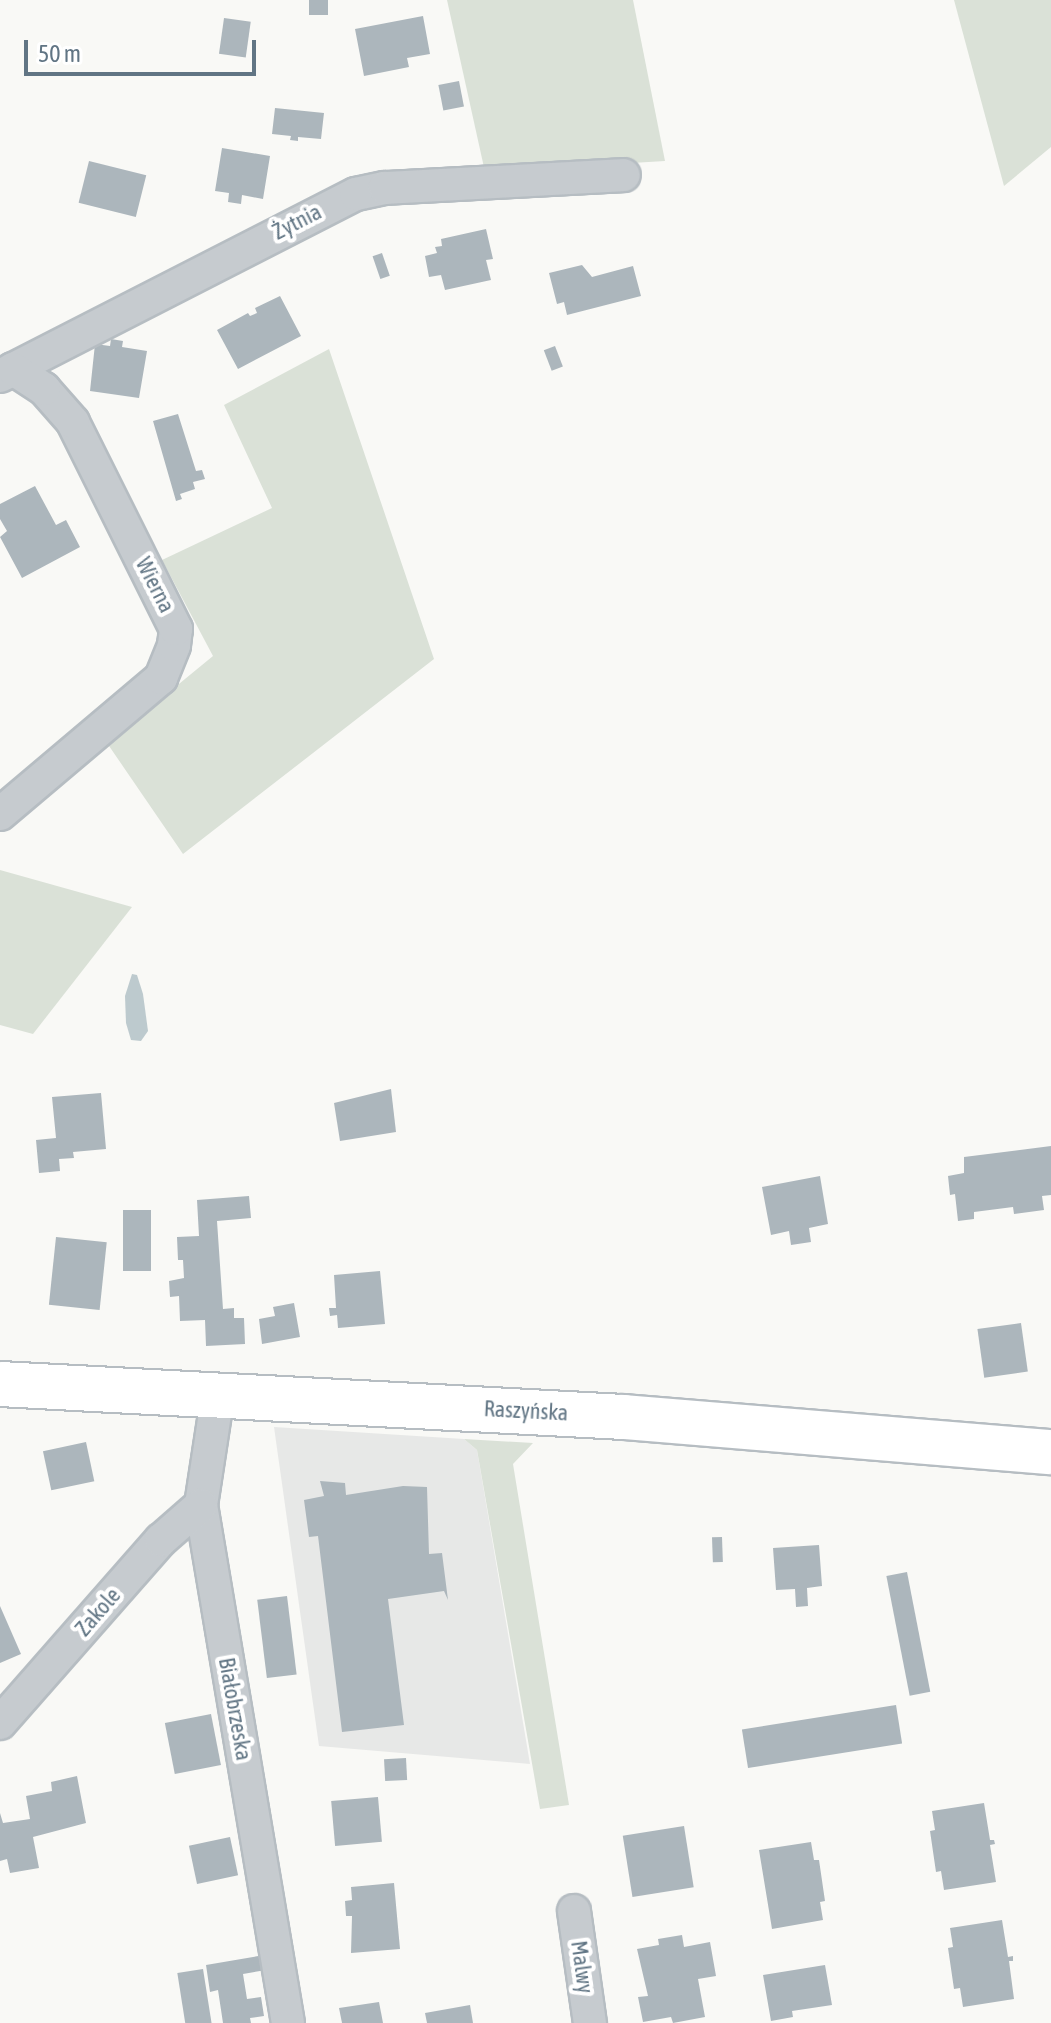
<!DOCTYPE html>
<meta charset="utf-8">
<style>
body{margin:0}
#map{position:relative;width:1051px;height:2023px;overflow:hidden;background:#f9f9f6;font-family:"Asap Condensed",sans-serif}
div>[style]{position:absolute}
.built>*{inset:0;background:#e7e8e7}
.green>*{inset:0;background:#dae1d7}
.water>*{inset:0;background:#bdcace}
.building>*{inset:0;background:#acb6bc;transform-origin:0 0}
.roads{filter:drop-shadow(2px 0 #b6bdc2) drop-shadow(-2px 0 #b6bdc2) drop-shadow(0 2px #b6bdc2) drop-shadow(0 -2px #b6bdc2)}
.street>*{height:32px;margin:-16px;padding:0 16px;transform-origin:16px;border-radius:16px;background:#c6cbcf}
.secondary>*{height:44px;margin:-22px;padding:0 22px;transform-origin:22px;border-radius:22px;background:#fff}
span{translate:-50% -50%;white-space:nowrap;text-align:center;line-height:1.15;-webkit-text-stroke:8px #fff;paint-order:stroke}
.street-label{font-size:22px;color:#617584}
.scale{position:absolute;left:24px;top:40px;width:232px;height:36px;box-sizing:border-box;border:4px solid #617584;border-top:0;padding-left:10px;font-size:24px;line-height:28px;white-space:nowrap;color:#617584;-webkit-text-stroke:6px #fff;paint-order:stroke}
</style>
<div id="map">
<div class="built">
<i style="clip-path:polygon(274px 1427px,464px 1439px,477px 1450px,530px 1764px,319px 1746px)"></i>
</div>
<div class="green">
<i style="clip-path:polygon(447px 0,633px 0,665px 161px,485px 172px)"></i>
<i style="clip-path:polygon(954px 0,1051px 0,1051px 147px,1004px 186px)"></i>
<i style="clip-path:polygon(329px 349px,434px 659px,183px 854px,107px 743px,213px 656px,162px 560px,272px 508px,224px 405px)"></i>
<i style="clip-path:polygon(0 870px,132px 907px,33px 1034px,0 1025px)"></i>
<i style="clip-path:polygon(464px 1439px,533px 1443px,513px 1464px,569px 1805px,540px 1809px,477px 1450px)"></i>
</div>
<div class="water">
<i style="clip-path:polygon(132px 974px,137px 975px,143px 994px,148px 1031px,141px 1041px,131px 1040px,126px 1023px,125px 996px)"></i>
</div>
<div class="building">
<i style="left:309px;top:0;width:19px;height:15px"></i>
<i style="clip-path:polygon(423px 16px,430px 54px,407px 58px,409px 67px,364px 76px,355px 29px)"></i>
<i style="left:224px;top:18px;width:27px;height:36px;rotate:8deg"></i>
<i style="left:459px;top:81px;width:26px;height:21px;rotate:79deg"></i>
<i style="clip-path:polygon(275px 108px,324px 113px,321px 139px,298px 137px,298px 141px,290px 140px,291px 136px,272px 134px)"></i>
<i style="clip-path:polygon(222px 148px,270px 156px,263px 199px,242px 195px,241px 204px,228px 202px,229px 193px,215px 191px)"></i>
<i style="left:89px;top:161px;width:59px;height:43px;rotate:14deg"></i>
<i style="clip-path:polygon(486px 229px,493px 259px,486px 260px,491px 280px,445px 290px,441px 275px,429px 277px,425px 256px,437px 253px,435px 247px,442px 246px,441px 239px)"></i>
<i style="left:382px;top:253px;width:24px;height:10px;rotate:71deg"></i>
<i style="clip-path:polygon(582px 265px,592px 277px,633px 266px,641px 296px,567px 315px,564px 302px,557px 304px,549px 273px)"></i>
<i style="clip-path:polygon(280px 296px,301px 336px,238px 369px,217px 330px,248px 313px,250px 316px,257px 313px,255px 308px)"></i>
<i style="clip-path:polygon(111px 339px,123px 341px,122px 347px,147px 351px,139px 398px,90px 391px,95px 344px,110px 346px)"></i>
<i style="left:555px;top:346px;width:22px;height:12px;rotate:69deg"></i>
<i style="clip-path:polygon(178px 414px,196px 471px,202px 470px,205px 479px,193px 482px,195px 489px,180px 494px,182px 499px,176px 501px,153px 421px)"></i>
<i style="clip-path:polygon(35px 486px,56px 525px,66px 520px,80px 547px,22px 578px,0 537px,7px 531px,0 519px,0 504px)"></i>
<i style="clip-path:polygon(391px 1089px,396px 1132px,340px 1141px,334px 1103px)"></i>
<i style="clip-path:polygon(101px 1093px,106px 1149px,73px 1152px,74px 1158px,59px 1159px,60px 1171px,39px 1173px,36px 1140px,56px 1138px,52px 1097px)"></i>
<i style="clip-path:polygon(1051px 1146px,1051px 1195px,1042px 1196px,1044px 1210px,1014px 1214px,1013px 1207px,974px 1212px,974px 1219px,958px 1221px,955px 1194px,950px 1195px,948px 1176px,964px 1173px,964px 1157px)"></i>
<i style="clip-path:polygon(820px 1176px,828px 1224px,809px 1228px,811px 1242px,791px 1245px,789px 1231px,771px 1235px,762px 1187px)"></i>
<i style="clip-path:polygon(249px 1196px,251px 1218px,217px 1221px,223px 1309px,234px 1308px,234px 1318px,244px 1318px,245px 1344px,206px 1346px,205px 1320px,180px 1321px,179px 1296px,170px 1297px,169px 1281px,184px 1278px,183px 1260px,178px 1260px,177px 1237px,199px 1236px,197px 1200px)"></i>
<i style="left:123px;top:1210px;width:28px;height:61px"></i>
<i style="left:56px;top:1237px;width:51px;height:68px;rotate:6deg"></i>
<i style="clip-path:polygon(380px 1271px,385px 1324px,338px 1328px,337px 1315px,330px 1316px,329px 1308px,336px 1308px,334px 1275px)"></i>
<i style="clip-path:polygon(294px 1303px,300px 1337px,262px 1344px,259px 1319px,275px 1316px,273px 1307px)"></i>
<i style="left:1021px;top:1323px;width:49px;height:44px;rotate:82deg"></i>
<i style="left:86px;top:1442px;width:40px;height:44px;rotate:78deg"></i>
<i style="clip-path:polygon(320px 1481px,345px 1483px,346px 1495px,403px 1486px,427px 1487px,429px 1554px,442px 1553px,448px 1600px,444px 1591px,388px 1599px,404px 1725px,342px 1732px,318px 1536px,309px 1537px,304px 1500px,324px 1496px)"></i>
<i style="left:722px;top:1537px;width:25px;height:10px;rotate:88deg"></i>
<i style="clip-path:polygon(819px 1545px,822px 1586px,807px 1588px,808px 1606px,796px 1607px,795px 1589px,776px 1590px,773px 1548px)"></i>
<i style="left:907px;top:1572px;width:122px;height:21px;rotate:79deg"></i>
<i style="left:287px;top:1596px;width:79px;height:30px;rotate:83deg"></i>
<i style="clip-path:polygon(0 1606px,21px 1654px,0 1663px)"></i>
<i style="left:896px;top:1705px;width:39px;height:156px;rotate:81deg"></i>
<i style="left:211px;top:1714px;width:52px;height:47px;rotate:79deg"></i>
<i style="left:406px;top:1758px;width:22px;height:22px;rotate:87deg"></i>
<i style="clip-path:polygon(77px 1776px,86px 1823px,33px 1837px,39px 1868px,10px 1873px,7px 1859px,0 1861px,0 1813px,3px 1823px,30px 1819px,26px 1796px,52px 1791px,51px 1782px)"></i>
<i style="left:378px;top:1797px;width:45px;height:47px;rotate:85deg"></i>
<i style="clip-path:polygon(984px 1803px,990px 1840px,994px 1840px,995px 1844px,990px 1845px,996px 1882px,944px 1890px,941px 1871px,936px 1872px,930px 1831px,935px 1830px,932px 1811px)"></i>
<i style="left:684px;top:1826px;width:62px;height:62px;rotate:81deg"></i>
<i style="left:230px;top:1837px;width:39px;height:42px;rotate:78deg"></i>
<i style="clip-path:polygon(811px 1842px,814px 1860px,819px 1860px,825px 1901px,820px 1902px,823px 1920px,772px 1929px,759px 1850px)"></i>
<i style="clip-path:polygon(394px 1883px,400px 1949px,351px 1953px,352px 1916px,346px 1916px,345px 1901px,352px 1900px,351px 1887px)"></i>
<i style="clip-path:polygon(1002px 1920px,1008px 1957px,1013px 1956px,1013px 1961px,1009px 1961px,1014px 1999px,963px 2007px,960px 1988px,954px 1989px,948px 1948px,953px 1947px,950px 1928px)"></i>
<i style="clip-path:polygon(682px 1935px,684px 1947px,710px 1942px,716px 1976px,698px 1979px,705px 2017px,673px 2023px,671px 2017px,643px 2022px,638px 1997px,648px 1996px,637px 1949px,659px 1945px,658px 1939px)"></i>
<i style="clip-path:polygon(264px 1955px,266px 1970px,243px 1974px,247px 1999px,261px 1997px,264px 2016px,250px 2018px,251px 2023px,223px 2023px,218px 1990px,210px 1992px,206px 1965px)"></i>
<i style="clip-path:polygon(825px 1965px,832px 2005px,792px 2011px,793px 2017px,771px 2021px,763px 1975px)"></i>
<i style="left:203px;top:1969px;width:55px;height:26px;rotate:81deg"></i>
<i style="clip-path:polygon(379px 2002px,383px 2023px,342px 2023px,339px 2008px)"></i>
<i style="clip-path:polygon(470px 2005px,473px 2023px,427px 2023px,425px 2013px)"></i>
</div>
<div class="roads">
<div class="street">
<i style="left:0;top:376px;width:400px;rotate:-27.1deg"></i>
<i style="left:356px;top:194px;width:30px;rotate:-12deg"></i>
<i style="left:385px;top:188px;width:239px;rotate:-3.1deg"></i>
<i style="left:0;top:814px;width:211px;rotate:-40.2deg"></i>
<i style="left:161px;top:678px;width:35px;rotate:-68deg"></i>
<i style="left:174px;top:645px;width:16px;rotate:-83deg"></i>
<i style="left:176px;top:629px;width:231px;rotate:-116.5deg"></i>
<i style="left:73px;top:422px;width:44px;rotate:-131.3deg"></i>
<i style="left:44px;top:389px;width:37px;rotate:-147deg"></i>
<i style="left:218px;top:1394px;width:112px;rotate:98.7deg"></i>
<i style="left:201px;top:1505px;width:525px;rotate:80.47deg"></i>
<i style="left:0;top:1723px;width:244px;rotate:-48.7deg"></i>
<i style="left:161px;top:1540px;width:53px;rotate:-41.2deg"></i>
<i style="left:574px;top:1911px;width:113px;rotate:81.9deg"></i>
</div>
<div class="secondary">
<i style="left:0;top:1384px;width:624px;rotate:3.03deg"></i>
<i style="left:623px;top:1417px;width:429px;rotate:4.7deg"></i>
</div>
</div>
<div class="street-label">
<span style="left:297px;top:222px;rotate:-27deg">Żytnia</span>
<span style="left:155px;top:585px;rotate:63deg">Wierna</span>
<span style="left:526px;top:1411px;rotate:3deg">Raszyńska</span>
<span style="left:98px;top:1612px;rotate:-49deg">Zakole</span>
<span style="left:235px;top:1709px;rotate:80deg">Białobrzeska</span>
<span style="left:582px;top:1967px;rotate:82deg">Malwy</span>
</div>
<div class="scale">50 m</div>
</div>
